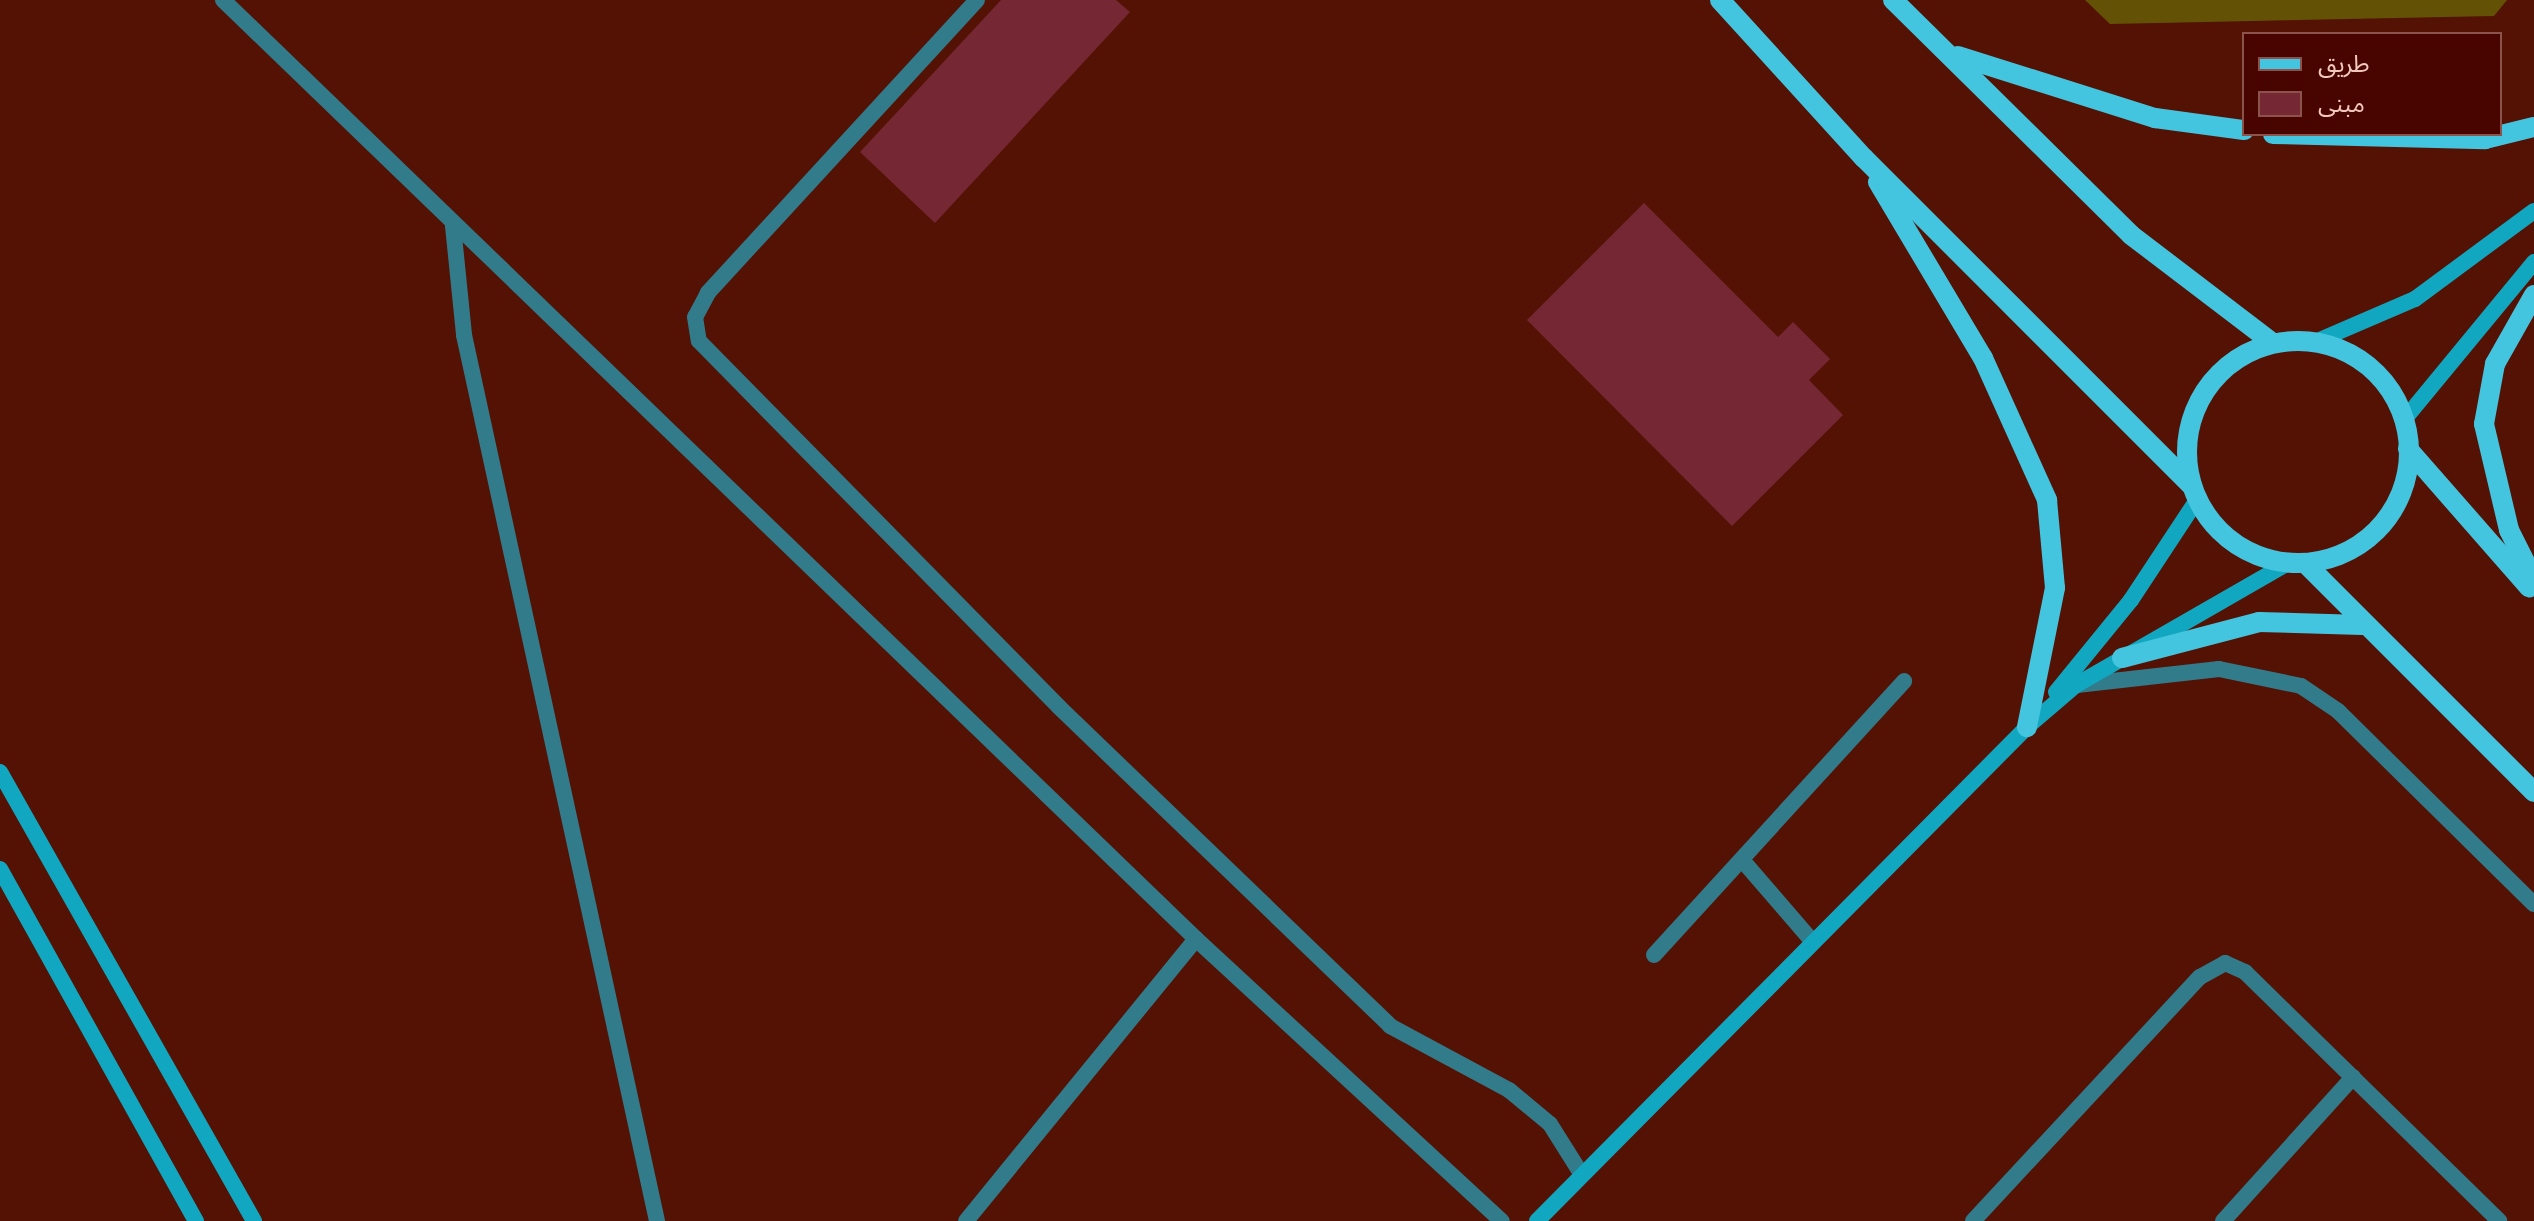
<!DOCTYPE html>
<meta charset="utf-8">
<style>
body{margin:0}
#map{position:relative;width:2534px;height:1221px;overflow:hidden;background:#541204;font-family:"Exo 2","Noto Sans Arabic",sans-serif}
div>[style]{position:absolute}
.forest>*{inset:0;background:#635106}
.building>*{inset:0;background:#752734}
.lane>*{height:16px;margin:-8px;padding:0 8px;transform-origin:8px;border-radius:8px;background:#317b8b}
.street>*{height:16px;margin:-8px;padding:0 8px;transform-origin:8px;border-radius:8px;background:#317b8b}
.secondary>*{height:16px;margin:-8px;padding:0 8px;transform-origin:8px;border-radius:8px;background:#11a7c0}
.primary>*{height:20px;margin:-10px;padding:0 10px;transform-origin:10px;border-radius:10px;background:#44c5df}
.primary>.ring{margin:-10px;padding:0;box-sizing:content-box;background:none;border:20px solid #44c5df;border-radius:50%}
span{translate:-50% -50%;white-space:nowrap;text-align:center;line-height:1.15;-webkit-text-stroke:7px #480500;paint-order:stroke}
.legend{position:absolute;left:2242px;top:32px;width:260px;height:104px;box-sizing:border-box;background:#480500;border:2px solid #8c534c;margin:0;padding:10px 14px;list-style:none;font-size:24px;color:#f2c8be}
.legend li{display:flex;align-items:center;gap:16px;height:40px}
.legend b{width:40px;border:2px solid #8c534c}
</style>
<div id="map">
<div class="forest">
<i style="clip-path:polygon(2085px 0,2507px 0,2494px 16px,2110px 24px)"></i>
</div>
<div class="building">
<i style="clip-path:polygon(1001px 0,1116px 0,1130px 12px,935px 223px,860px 152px)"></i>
<i style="clip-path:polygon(1644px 203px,1778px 337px,1793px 322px,1830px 359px,1809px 380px,1843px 415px,1732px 526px,1527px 320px)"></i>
</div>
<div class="lane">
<i style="left:223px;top:0;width:1352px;rotate:43.98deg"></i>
<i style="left:1196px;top:939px;width:416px;rotate:42.7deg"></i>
<i style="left:977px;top:0;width:398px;rotate:132.6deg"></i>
<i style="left:708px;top:293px;width:27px;rotate:118deg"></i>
<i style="left:695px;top:317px;width:24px;rotate:81deg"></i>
<i style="left:699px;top:341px;width:513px;rotate:45.47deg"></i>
<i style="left:1059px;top:707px;width:460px;rotate:43.9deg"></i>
<i style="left:1390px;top:1026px;width:135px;rotate:28.3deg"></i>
<i style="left:1509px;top:1090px;width:53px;rotate:39.7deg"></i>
<i style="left:1550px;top:1124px;width:60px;rotate:57.9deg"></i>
<i style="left:453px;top:226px;width:110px;rotate:84.2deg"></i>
<i style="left:464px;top:335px;width:907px;rotate:77.71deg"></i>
<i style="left:1743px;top:861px;width:107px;rotate:49.2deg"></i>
<i style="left:1654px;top:955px;width:371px;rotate:-47.6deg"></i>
<i style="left:966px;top:1221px;width:364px;rotate:-50.8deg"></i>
</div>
<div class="street">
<i style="left:2077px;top:685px;width:143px;rotate:-6.4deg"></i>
<i style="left:2219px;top:669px;width:84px;rotate:11.7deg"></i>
<i style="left:2301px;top:686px;width:45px;rotate:34deg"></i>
<i style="left:2338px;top:711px;width:275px;rotate:44.6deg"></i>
<i style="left:1973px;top:1221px;width:333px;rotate:-47.1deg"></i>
<i style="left:2200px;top:977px;width:29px;rotate:-29deg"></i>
<i style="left:2225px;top:963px;width:22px;rotate:24deg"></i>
<i style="left:2245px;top:972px;width:356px;rotate:44.4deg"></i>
<i style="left:2223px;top:1221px;width:194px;rotate:-47.9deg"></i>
</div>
<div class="secondary">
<i style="left:2315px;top:342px;width:109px;rotate:-23.3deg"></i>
<i style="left:2415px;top:299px;width:148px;rotate:-36.5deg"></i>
<i style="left:2403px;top:421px;width:206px;rotate:-50.5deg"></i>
<i style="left:2056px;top:692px;width:119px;rotate:-50.8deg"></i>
<i style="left:2131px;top:600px;width:120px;rotate:-56.6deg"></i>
<i style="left:0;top:772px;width:516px;rotate:60.5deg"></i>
<i style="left:0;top:869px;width:403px;rotate:60.9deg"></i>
<i style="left:1537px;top:1221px;width:696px;rotate:-45.23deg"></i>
<i style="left:2027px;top:727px;width:65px;rotate:-40.6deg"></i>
<i style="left:2076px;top:685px;width:245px;rotate:-29.9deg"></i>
</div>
<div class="primary">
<i style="left:1720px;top:0;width:214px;rotate:47.7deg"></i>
<i style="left:1864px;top:158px;width:464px;rotate:45deg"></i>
<i style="left:1893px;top:0;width:334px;rotate:44.6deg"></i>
<i style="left:2131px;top:235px;width:178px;rotate:37.3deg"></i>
<i style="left:1958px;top:56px;width:207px;rotate:17.5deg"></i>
<i style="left:2155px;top:118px;width:90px;rotate:7.7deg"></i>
<i style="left:2273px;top:134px;width:212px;rotate:1.4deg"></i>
<i style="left:2485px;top:139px;width:50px;rotate:-13.8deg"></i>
<i style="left:1878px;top:182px;width:205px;rotate:59.2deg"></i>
<i style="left:1983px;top:358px;width:156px;rotate:65.7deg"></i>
<i style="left:2047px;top:500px;width:88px;rotate:84.8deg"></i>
<i style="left:2055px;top:588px;width:142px;rotate:101.4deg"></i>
<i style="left:2534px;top:295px;width:79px;rotate:119.5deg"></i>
<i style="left:2495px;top:364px;width:61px;rotate:100.4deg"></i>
<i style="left:2484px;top:424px;width:109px;rotate:76.7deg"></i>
<i style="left:2509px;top:530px;width:56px;rotate:63.4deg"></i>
<i class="ring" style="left:2187px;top:341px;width:202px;height:202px"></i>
<i style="left:2408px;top:449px;width:184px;rotate:48.8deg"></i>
<i style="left:2305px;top:563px;width:324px;rotate:45deg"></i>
<i style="left:2122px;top:658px;width:142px;rotate:-14.7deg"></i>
<i style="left:2259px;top:622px;width:103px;rotate:1.7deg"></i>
</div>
<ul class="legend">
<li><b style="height:10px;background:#44c5df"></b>طريق</li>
<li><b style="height:22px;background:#752734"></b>مبنى</li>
</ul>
</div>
